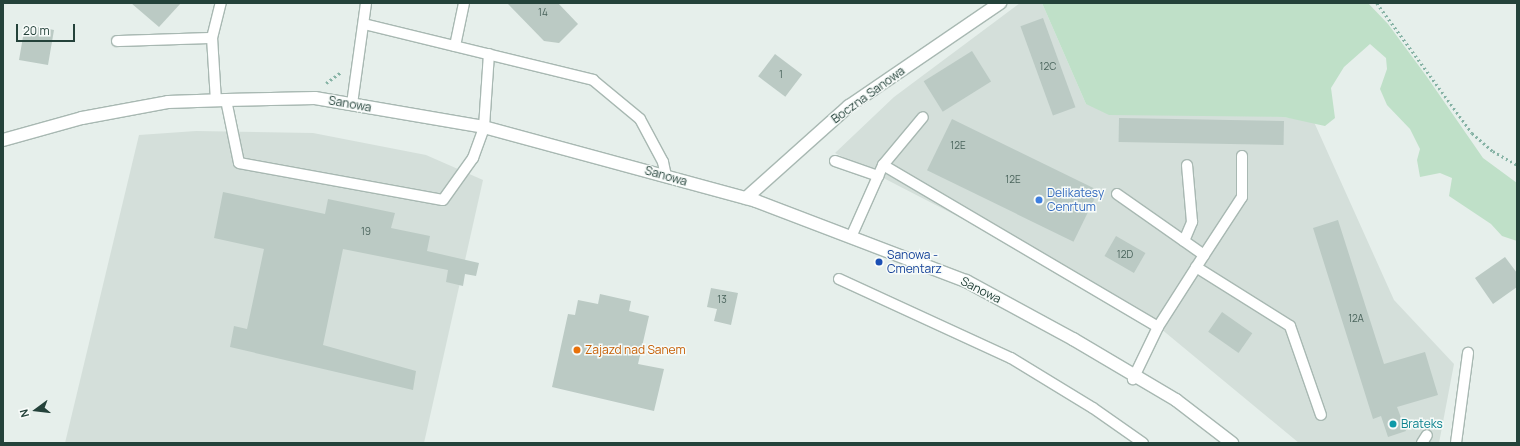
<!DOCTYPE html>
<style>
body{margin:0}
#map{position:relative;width:1520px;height:446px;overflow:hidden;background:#e6efeb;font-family:Manrope,sans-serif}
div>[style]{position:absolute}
.built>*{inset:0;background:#d4dfda}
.green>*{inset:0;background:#bfe0c8}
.building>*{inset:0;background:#bbcac4;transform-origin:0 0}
.path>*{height:2.5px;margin-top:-1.25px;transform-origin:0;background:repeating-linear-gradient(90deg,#86b3a5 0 2px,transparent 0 5px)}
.roads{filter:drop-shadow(1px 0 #a8b8b2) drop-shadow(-1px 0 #a8b8b2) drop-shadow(0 1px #a8b8b2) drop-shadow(0 -1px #a8b8b2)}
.lane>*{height:10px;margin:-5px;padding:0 5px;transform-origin:5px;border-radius:5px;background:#fff}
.street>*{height:12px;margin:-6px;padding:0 6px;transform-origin:6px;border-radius:6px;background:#fff}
.secondary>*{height:12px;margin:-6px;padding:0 6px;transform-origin:6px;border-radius:6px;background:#fff}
.dots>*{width:11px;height:11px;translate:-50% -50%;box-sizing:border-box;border:2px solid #f7fbf9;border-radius:50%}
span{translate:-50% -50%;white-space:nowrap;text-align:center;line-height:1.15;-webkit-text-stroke:3px #f7fbf9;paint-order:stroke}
.number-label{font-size:10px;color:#4a645c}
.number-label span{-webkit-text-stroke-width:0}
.street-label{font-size:12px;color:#24423a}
.shop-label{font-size:12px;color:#366cbe}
.left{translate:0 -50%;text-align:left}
.transit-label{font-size:12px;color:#164399}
.food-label{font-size:12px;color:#c56008}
.culture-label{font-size:12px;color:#0d838f}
.frame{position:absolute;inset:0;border:4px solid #24423a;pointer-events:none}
.north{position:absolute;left:16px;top:390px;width:40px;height:40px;-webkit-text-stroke:3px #f7fbf9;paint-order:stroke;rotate:255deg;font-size:11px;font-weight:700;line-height:16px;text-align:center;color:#24423a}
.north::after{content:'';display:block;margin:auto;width:14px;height:18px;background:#24423a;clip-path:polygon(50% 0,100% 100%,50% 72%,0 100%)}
.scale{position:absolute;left:16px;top:24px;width:59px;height:18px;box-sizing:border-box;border:2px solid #24423a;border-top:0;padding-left:5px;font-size:12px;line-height:14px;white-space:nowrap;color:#24423a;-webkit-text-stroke:3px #f7fbf9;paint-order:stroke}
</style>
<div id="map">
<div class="built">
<i style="clip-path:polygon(1020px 3px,1042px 3px,1086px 104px,1284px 117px,1314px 122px,1394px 300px,1454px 364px,1439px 443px,1299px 443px,1137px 309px,835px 153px,894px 97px)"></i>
<i style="clip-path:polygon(196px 131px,313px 133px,426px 155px,483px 180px,424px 443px,65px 443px,139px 135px)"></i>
</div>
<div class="green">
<i style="clip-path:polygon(1042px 3px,1368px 3px,1388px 24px,1427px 77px,1483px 158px,1517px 183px,1517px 241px,1502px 236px,1491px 224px,1449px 196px,1452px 178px,1440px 173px,1420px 177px,1417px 160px,1420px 149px,1410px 129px,1387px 105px,1380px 89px,1387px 69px,1386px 58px,1370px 44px,1344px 67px,1331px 88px,1335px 118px,1325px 126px,1284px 117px,1109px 115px,1086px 104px)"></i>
</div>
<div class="building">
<i style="clip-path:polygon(131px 3px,181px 3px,159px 27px)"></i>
<i style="clip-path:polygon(507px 3px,558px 3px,578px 24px,559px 43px,544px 41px)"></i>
<i style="left:1043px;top:18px;width:95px;height:24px;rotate:70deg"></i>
<i style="clip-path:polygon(38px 27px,54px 30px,48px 65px,19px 60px,24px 31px,37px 33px)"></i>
<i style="left:972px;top:51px;width:36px;height:57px;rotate:58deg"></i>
<i style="left:775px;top:54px;width:34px;height:28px;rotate:37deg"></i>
<i style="left:1119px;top:118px;width:165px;height:24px;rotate:1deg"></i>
<i style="left:952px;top:119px;width:163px;height:57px;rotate:26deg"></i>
<i style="clip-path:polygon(223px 192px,325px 214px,328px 199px,395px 213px,391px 228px,430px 236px,427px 251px,479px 263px,476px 276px,465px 274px,463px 286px,446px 282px,448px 270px,343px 249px,323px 345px,416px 371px,413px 390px,230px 347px,234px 326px,247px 329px,264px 249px,214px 238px)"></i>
<i style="clip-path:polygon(1338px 220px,1384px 364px,1425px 352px,1438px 395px,1397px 407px,1406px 431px,1388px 437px,1381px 416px,1373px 419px,1313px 228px)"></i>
<i style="left:1116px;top:236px;width:34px;height:23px;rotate:30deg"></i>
<i style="clip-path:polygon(1505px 257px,1517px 273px,1517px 287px,1493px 304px,1475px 278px)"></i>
<i style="clip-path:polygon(711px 288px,738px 293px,731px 325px,714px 321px,717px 309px,707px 307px)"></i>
<i style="clip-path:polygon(600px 294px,631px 301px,629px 311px,649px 316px,638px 364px,664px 369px,654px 411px,552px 387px,568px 314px,575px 315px,578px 300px,598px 304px)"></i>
<i style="left:1222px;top:312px;width:37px;height:24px;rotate:35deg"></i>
</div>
<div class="path">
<i style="left:1377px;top:3px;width:161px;rotate:53.8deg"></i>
<i style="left:1472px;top:133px;width:28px;rotate:41deg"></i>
<i style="left:1493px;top:151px;width:28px;rotate:30deg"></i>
<i style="left:326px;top:83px;width:19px;rotate:-36deg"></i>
</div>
<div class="roads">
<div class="lane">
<i style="left:364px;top:24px;width:236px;rotate:13.7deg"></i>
<i style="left:593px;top:80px;width:61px;rotate:39.7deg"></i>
<i style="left:640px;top:119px;width:49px;rotate:61.9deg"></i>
<i style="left:663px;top:162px;width:14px;rotate:78deg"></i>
<i style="left:117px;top:41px;width:95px;rotate:-1.8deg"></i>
<i style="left:455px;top:46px;width:44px;rotate:-78.2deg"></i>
<i style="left:226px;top:100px;width:64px;rotate:78.3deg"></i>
<i style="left:239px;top:163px;width:207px;rotate:10.3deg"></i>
<i style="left:443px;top:200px;width:52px;rotate:-54.5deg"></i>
<i style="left:473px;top:158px;width:33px;rotate:-70deg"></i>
<i style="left:484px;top:127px;width:73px;rotate:-86.1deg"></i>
<i style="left:216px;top:101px;width:63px;rotate:-93.6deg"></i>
<i style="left:212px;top:38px;width:36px;rotate:-76deg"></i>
<i style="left:352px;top:104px;width:102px;rotate:-82.1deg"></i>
<i style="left:835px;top:161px;width:46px;rotate:19.2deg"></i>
<i style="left:883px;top:165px;width:62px;rotate:-50.2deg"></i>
<i style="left:1117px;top:194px;width:106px;rotate:35deg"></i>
<i style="left:1204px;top:255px;width:85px;rotate:122.6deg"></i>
<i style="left:851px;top:237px;width:79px;rotate:-66deg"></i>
<i style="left:883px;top:165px;width:319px;rotate:30.5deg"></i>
<i style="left:1158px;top:327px;width:58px;rotate:115.7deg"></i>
<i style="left:1184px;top:241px;width:21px;rotate:-67deg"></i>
<i style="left:1192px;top:222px;width:57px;rotate:-95deg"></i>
<i style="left:1204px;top:255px;width:69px;rotate:-56.8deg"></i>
<i style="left:1242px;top:197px;width:41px;rotate:-90deg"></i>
<i style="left:1196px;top:267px;width:111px;rotate:32.1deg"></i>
<i style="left:1290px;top:326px;width:94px;rotate:70.8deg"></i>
<i style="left:839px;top:279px;width:189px;rotate:24.7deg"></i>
<i style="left:1011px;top:358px;width:96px;rotate:31.4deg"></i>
<i style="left:1093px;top:408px;width:61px;rotate:35deg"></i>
<i style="left:1422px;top:443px;width:9px;rotate:-58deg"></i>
<i style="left:1456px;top:443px;width:91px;rotate:-82.4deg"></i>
</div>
<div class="street">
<i style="left:746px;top:198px;width:138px;rotate:-41.8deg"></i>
<i style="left:849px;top:106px;width:183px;rotate:-34.3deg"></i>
</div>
<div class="secondary">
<i style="left:3px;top:140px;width:82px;rotate:-15.6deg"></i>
<i style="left:82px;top:118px;width:87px;rotate:-10.5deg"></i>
<i style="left:168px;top:102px;width:58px;rotate:-2deg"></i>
<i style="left:226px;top:100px;width:89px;rotate:-1.3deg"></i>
<i style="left:315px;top:98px;width:171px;rotate:9.7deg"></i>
<i style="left:484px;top:127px;width:282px;rotate:15.2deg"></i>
<i style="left:756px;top:201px;width:225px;rotate:20.9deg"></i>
<i style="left:966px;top:281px;width:122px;rotate:28.5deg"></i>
<i style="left:1073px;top:339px;width:120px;rotate:30.6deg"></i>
<i style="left:1176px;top:400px;width:71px;rotate:37.5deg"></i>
</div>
</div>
<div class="dots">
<i style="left:1039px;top:200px;background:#3f7fe0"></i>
<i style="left:879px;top:262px;background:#1a4fb4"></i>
<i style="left:577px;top:350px;background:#e8710a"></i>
<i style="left:1393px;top:424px;background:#0f9aa8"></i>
</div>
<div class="number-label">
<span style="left:543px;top:13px">14</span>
<span style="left:1048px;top:67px">12C</span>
<span style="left:781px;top:75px">1</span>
<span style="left:958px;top:146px">12E</span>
<span style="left:1013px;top:180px">12E</span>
<span style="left:366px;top:232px">19</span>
<span style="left:1125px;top:255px">12D</span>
<span style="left:722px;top:300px">13</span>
<span style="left:1356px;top:319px">12A</span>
</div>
<div class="street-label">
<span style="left:868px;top:95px;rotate:-36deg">Boczna Sanowa</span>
<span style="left:350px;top:104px;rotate:10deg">Sanowa</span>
<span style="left:666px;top:176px;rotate:16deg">Sanowa</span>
<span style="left:981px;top:290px;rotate:27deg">Sanowa</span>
</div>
<div class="shop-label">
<span class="left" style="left:1047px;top:200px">Delikatesy<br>Cenrtum</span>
</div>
<div class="transit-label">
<span class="left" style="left:887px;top:262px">Sanowa -<br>Cmentarz</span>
</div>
<div class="food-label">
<span class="left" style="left:585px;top:350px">Zajazd nad Sanem</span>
</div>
<div class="culture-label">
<span class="left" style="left:1401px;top:424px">Brateks</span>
</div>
<div class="frame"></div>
<div class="north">N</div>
<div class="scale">20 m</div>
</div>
